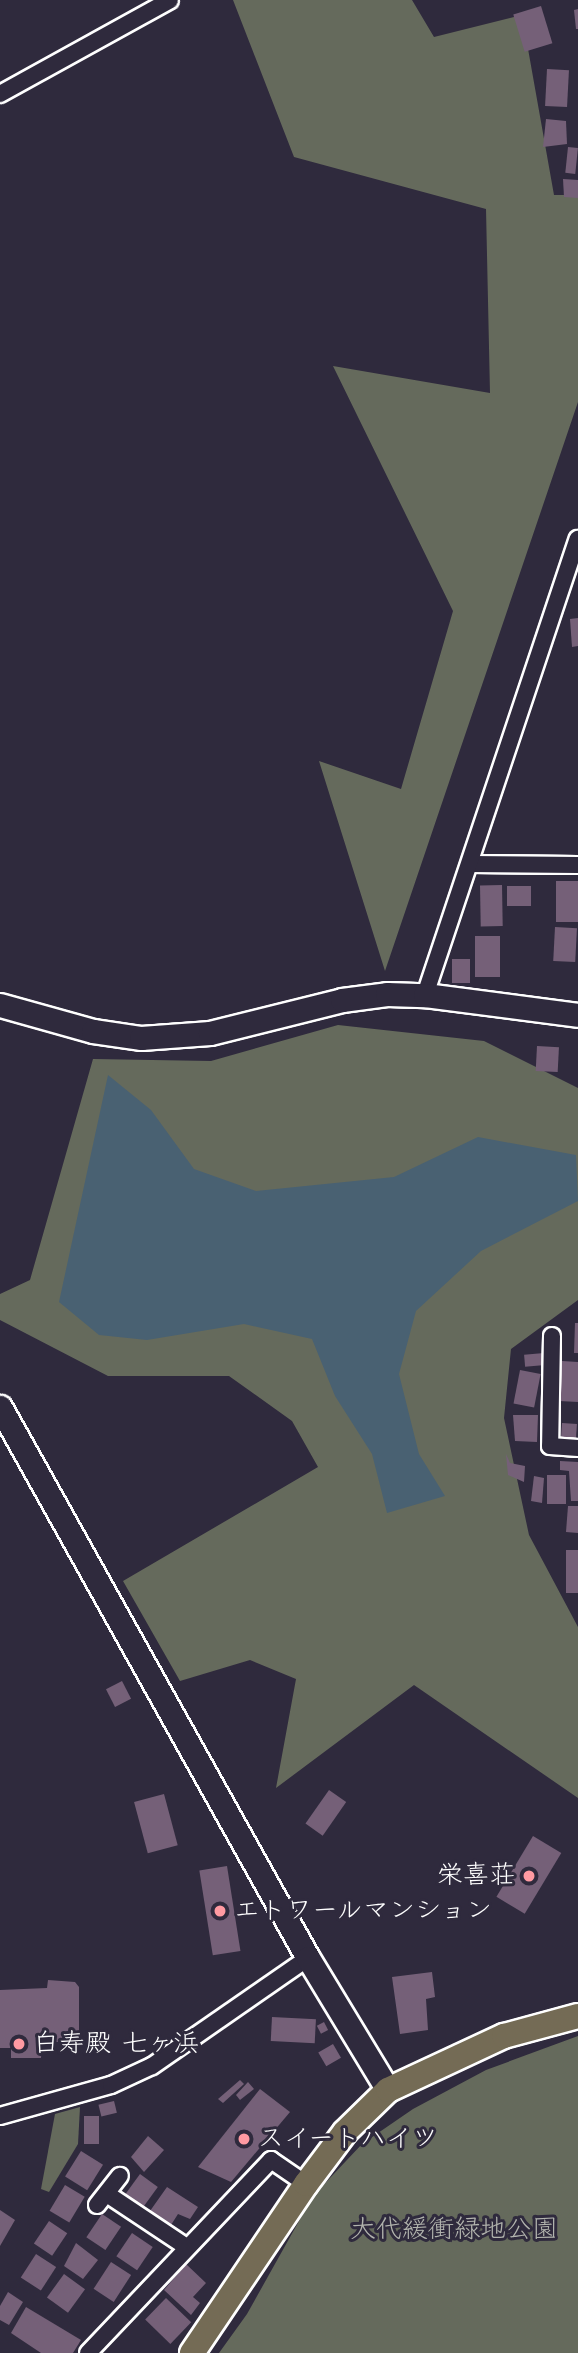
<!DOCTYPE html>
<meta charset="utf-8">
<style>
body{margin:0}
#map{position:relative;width:578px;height:2353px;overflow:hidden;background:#2f2a3d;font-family:"Architects Daughter","Klee One",sans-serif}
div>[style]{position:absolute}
.green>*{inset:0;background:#656a5c}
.water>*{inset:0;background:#496172}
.building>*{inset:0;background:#756078;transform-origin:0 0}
.roads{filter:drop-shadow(2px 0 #fff) drop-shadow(-2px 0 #fff) drop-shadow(0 2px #fff) drop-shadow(0 -2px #fff)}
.street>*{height:16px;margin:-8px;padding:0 8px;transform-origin:8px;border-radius:8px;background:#2f2a3d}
.secondary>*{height:23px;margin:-11.5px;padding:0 11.5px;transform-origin:11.5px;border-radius:11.5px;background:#2f2a3d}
.primary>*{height:24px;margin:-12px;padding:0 12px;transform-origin:12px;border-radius:12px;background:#746b55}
.dots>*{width:19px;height:19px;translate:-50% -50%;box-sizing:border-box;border:4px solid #2f2a3d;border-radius:50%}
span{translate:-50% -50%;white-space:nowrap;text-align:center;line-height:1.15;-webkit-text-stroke:6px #2f2a3d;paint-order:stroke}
.poi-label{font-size:26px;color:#fff}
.right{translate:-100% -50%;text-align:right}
.left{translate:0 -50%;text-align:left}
.park-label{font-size:26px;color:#b2b4ae}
</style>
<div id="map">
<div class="green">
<i style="clip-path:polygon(233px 0,412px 0,434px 37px,522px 15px,554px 195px,578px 195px,578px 402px,385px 971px,319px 761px,401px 789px,453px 611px,333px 366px,490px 393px,486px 209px,294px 157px)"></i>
<i style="clip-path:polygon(338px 1025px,484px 1041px,578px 1088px,578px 1300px,511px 1349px,504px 1418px,529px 1535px,578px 1627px,578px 1798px,414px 1685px,276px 1788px,296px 1679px,250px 1660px,180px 1681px,123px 1581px,318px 1467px,292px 1421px,229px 1376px,108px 1376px,0 1320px,0 1294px,30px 1280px,93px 1059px,211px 1061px)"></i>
<i style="clip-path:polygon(578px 2036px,578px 2353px,219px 2353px,247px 2314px,313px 2196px,362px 2144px,413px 2109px,486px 2070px)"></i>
<i style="clip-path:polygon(80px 2107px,78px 2144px,49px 2192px,41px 2189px,55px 2114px)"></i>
</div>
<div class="water">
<i style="clip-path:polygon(108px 1075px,151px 1110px,194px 1169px,256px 1191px,394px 1177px,478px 1137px,576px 1155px,578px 1201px,481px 1251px,416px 1311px,399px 1374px,419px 1454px,445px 1496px,387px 1513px,372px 1454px,335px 1396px,312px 1339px,244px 1324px,147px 1340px,99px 1335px,59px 1302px)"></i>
</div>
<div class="building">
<i style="left:541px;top:6px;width:39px;height:29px;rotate:73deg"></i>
<i style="clip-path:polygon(578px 9px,578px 29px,576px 29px,574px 10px)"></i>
<i style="left:547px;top:69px;width:22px;height:37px;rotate:3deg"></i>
<i style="clip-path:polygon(546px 119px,566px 121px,567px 144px,543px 147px)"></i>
<i style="left:568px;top:147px;width:10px;height:26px;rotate:6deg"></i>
<i style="clip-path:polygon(563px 179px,578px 180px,578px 198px,564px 197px)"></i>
<i style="clip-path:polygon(578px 618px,578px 646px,572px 647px,570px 619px)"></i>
<i style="left:578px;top:881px;width:41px;height:22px;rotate:90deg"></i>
<i style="left:502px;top:885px;width:41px;height:22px;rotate:89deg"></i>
<i style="left:507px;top:886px;width:24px;height:20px"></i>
<i style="left:555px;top:927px;width:22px;height:34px;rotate:3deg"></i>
<i style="left:475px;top:936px;width:25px;height:41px"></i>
<i style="left:452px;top:959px;width:18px;height:24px"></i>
<i style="left:537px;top:1046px;width:22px;height:25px;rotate:3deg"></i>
<i style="clip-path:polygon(575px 1323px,578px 1323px,578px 1353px,574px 1353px)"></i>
<i style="left:544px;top:1353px;width:12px;height:20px;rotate:85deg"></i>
<i style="clip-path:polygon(562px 1361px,578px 1362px,578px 1402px,559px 1401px)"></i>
<i style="left:520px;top:1370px;width:21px;height:34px;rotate:11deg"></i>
<i style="clip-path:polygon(513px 1415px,538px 1415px,537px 1442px,515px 1441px)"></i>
<i style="left:562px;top:1423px;width:15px;height:17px;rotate:4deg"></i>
<i style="clip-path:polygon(506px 1454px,510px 1463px,525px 1466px,524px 1482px,508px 1475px)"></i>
<i style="clip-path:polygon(560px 1461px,578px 1462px,578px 1501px,571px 1501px,569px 1471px,560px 1470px)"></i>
<i style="left:547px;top:1475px;width:19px;height:29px"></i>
<i style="clip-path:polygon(534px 1476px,544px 1478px,542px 1503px,531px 1501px)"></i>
<i style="clip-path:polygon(568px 1506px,578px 1506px,578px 1533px,566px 1532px)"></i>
<i style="left:566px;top:1550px;width:12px;height:43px"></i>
<i style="left:122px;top:1681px;width:20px;height:18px;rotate:63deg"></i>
<i style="left:329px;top:1790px;width:21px;height:41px;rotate:35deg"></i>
<i style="left:164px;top:1794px;width:53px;height:31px;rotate:75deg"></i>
<i style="left:533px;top:1836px;width:33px;height:71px;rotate:31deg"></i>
<i style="left:227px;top:1866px;width:86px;height:28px;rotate:81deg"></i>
<i style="clip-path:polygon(432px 1972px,435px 1997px,426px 1999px,428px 2030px,400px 2034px,392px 1977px)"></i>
<i style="clip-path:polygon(48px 1980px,75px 1982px,79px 1987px,79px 2042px,42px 2042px,41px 2058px,11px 2058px,11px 2048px,0 2048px,0 1990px,47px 1988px)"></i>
<i style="left:272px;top:2017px;width:44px;height:24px;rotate:3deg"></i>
<i style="left:324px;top:2022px;width:9px;height:8px;rotate:63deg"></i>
<i style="left:333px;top:2044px;width:16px;height:17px;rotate:60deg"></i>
<i style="clip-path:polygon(240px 2080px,244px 2084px,223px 2103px,218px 2099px)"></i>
<i style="clip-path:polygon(248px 2082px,254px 2089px,240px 2100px,236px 2095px)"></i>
<i style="clip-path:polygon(260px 2089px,290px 2112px,231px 2182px,198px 2167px)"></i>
<i style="left:114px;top:2101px;width:12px;height:16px;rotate:76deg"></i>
<i style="left:84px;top:2116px;width:15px;height:28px"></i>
<i style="clip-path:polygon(148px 2136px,164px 2150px,144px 2172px,131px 2157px)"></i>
<i style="left:81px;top:2151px;width:26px;height:30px;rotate:32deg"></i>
<i style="left:140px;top:2174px;width:22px;height:25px;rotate:36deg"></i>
<i style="left:65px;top:2185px;width:23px;height:30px;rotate:31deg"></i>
<i style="clip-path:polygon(167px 2187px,198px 2207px,190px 2219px,178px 2214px,171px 2225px,150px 2211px)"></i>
<i style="clip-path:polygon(0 2210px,15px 2220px,0 2246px)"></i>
<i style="left:102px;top:2214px;width:23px;height:28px;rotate:34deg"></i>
<i style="left:49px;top:2221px;width:22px;height:27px;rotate:34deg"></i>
<i style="left:132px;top:2233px;width:25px;height:28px;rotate:34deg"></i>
<i style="clip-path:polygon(76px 2243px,98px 2260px,83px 2279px,64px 2266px)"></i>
<i style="left:36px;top:2254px;width:24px;height:28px;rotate:33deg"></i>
<i style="left:111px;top:2262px;width:24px;height:32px;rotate:33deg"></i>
<i style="clip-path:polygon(186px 2264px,206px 2283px,193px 2297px,200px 2303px,191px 2315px,164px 2290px)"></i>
<i style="left:64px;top:2274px;width:26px;height:29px;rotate:36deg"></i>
<i style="clip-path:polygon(8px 2292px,23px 2302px,9px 2325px,0 2320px,0 2306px)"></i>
<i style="left:166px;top:2298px;width:35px;height:30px;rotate:44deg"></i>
<i style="clip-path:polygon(26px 2307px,81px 2340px,73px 2353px,41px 2353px,11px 2333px)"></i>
</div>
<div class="roads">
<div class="street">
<i style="left:0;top:94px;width:194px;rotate:-28.9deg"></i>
<i style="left:471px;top:864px;width:107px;rotate:0.5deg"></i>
<i style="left:425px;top:995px;width:481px;rotate:-71.5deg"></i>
<i style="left:552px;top:1336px;width:110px;rotate:91deg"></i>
<i style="left:550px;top:1446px;width:28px;rotate:4deg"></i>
<i style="left:0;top:2116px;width:115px;rotate:-15.6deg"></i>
<i style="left:111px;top:2085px;width:45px;rotate:-24.9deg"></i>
<i style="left:152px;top:2066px;width:190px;rotate:-34.7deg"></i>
<i style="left:107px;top:2194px;width:94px;rotate:33.7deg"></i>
<i style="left:97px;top:2205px;width:37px;rotate:-52deg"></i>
<i style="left:88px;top:2353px;width:266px;rotate:-46.5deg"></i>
<i style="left:271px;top:2160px;width:42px;rotate:34.4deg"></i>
</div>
<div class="secondary">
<i style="left:0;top:1005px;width:97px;rotate:15.6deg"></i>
<i style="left:93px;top:1031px;width:49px;rotate:8.3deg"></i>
<i style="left:141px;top:1038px;width:69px;rotate:-4.1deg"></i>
<i style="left:210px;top:1033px;width:136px;rotate:-14deg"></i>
<i style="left:342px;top:1000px;width:45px;rotate:-7.6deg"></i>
<i style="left:387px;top:994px;width:38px;rotate:2deg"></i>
<i style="left:425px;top:995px;width:154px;rotate:7.4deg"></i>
<i style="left:0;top:1407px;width:631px;rotate:60.8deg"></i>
<i style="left:308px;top:1958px;width:154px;rotate:58.8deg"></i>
</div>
<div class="primary">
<i style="left:192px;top:2353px;width:204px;rotate:-56deg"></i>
<i style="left:306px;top:2184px;width:65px;rotate:-53.1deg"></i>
<i style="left:345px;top:2132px;width:60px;rotate:-44.3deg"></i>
<i style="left:388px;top:2090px;width:128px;rotate:-25deg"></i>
<i style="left:504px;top:2036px;width:77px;rotate:-15.1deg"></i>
</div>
</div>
<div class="dots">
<i style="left:529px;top:1876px;background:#ff9aa2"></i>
<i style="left:220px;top:1911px;background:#ff9aa2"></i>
<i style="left:19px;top:2044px;background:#ff9aa2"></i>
<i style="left:244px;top:2139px;background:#ff9aa2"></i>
</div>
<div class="poi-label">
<span class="right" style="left:515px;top:1876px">栄喜荘</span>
<span class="left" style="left:234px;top:1911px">エトワールマンション</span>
<span class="left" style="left:33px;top:2044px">白寿殿 七ヶ浜</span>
<span class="left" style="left:258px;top:2139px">スイートハイツ</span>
</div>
<div class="park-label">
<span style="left:454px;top:2230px">大代緩衝緑地公園</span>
</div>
</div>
